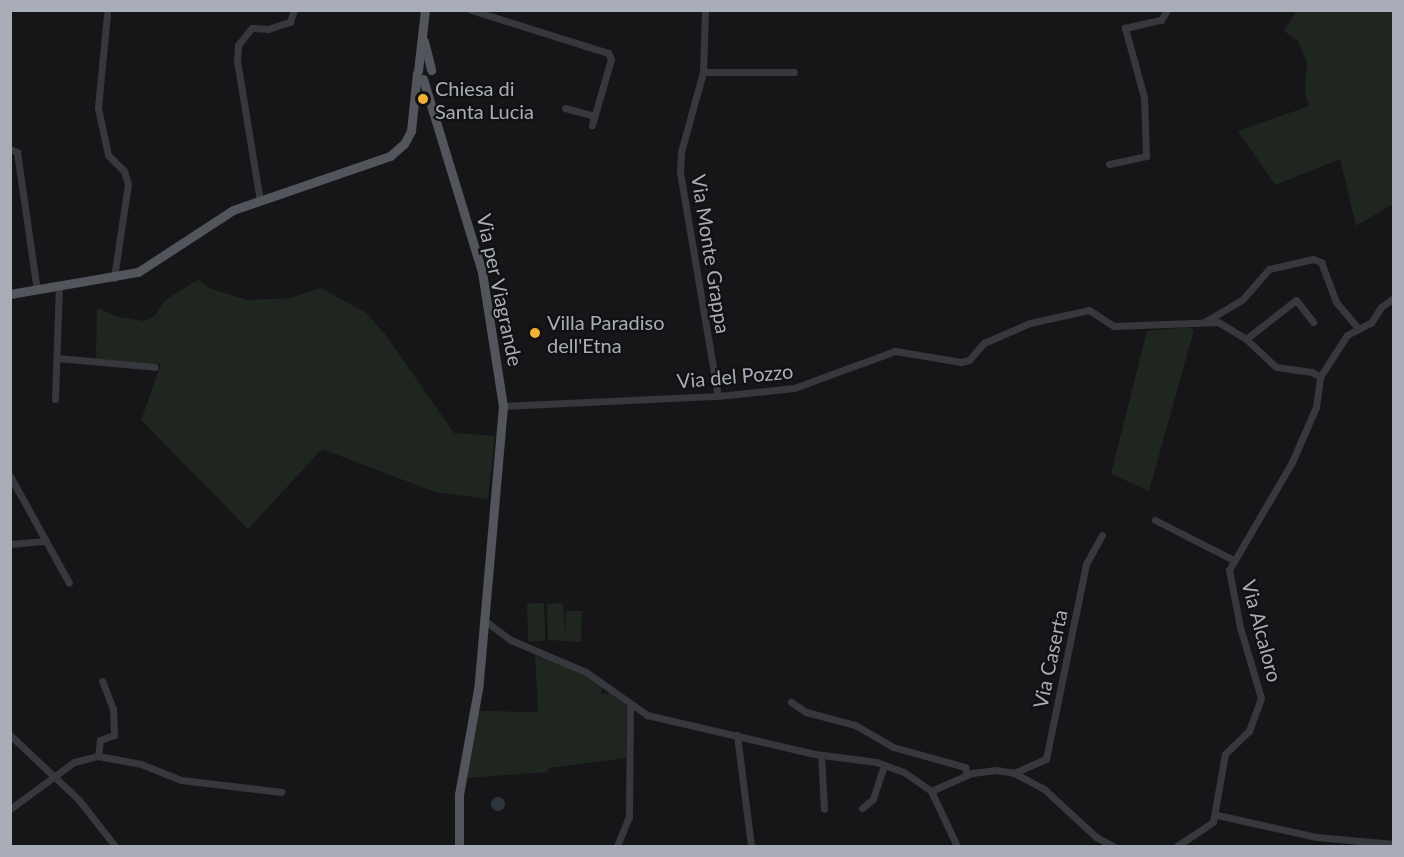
<!DOCTYPE html>
<style>
body{margin:0}
#map{position:relative;width:1404px;height:857px;overflow:hidden;background:#161618;font-family:Lato,sans-serif}
div>[style]{position:absolute}
.green>*{inset:0;background:#1e261f;transform-origin:0 0}
.water>*{inset:0;background:#2c353c}
.round{border-radius:50%}
.minor>*{height:7px;margin:-3.5px;padding:0 3.5px;transform-origin:3.5px;border-radius:3.5px;background:#37383d}
.major>*{height:9px;margin:-4.5px;padding:0 4.5px;transform-origin:4.5px;border-radius:4.5px;background:#53555c}
.dots>*{width:16px;height:16px;translate:-50% -50%;box-sizing:border-box;border:3px solid #111113;border-radius:50%}
span{translate:-50% -50%;white-space:nowrap;text-align:center;line-height:1.15;-webkit-text-stroke:4.5px #111113;paint-order:stroke}
.poi-label{font-size:20px;color:#a8adb8}
.left{translate:0 -50%;text-align:left}
.street-label{font-size:20px;color:#a8adb8}
.frame{position:absolute;inset:0;border:12px solid #a8adb8;pointer-events:none}
</style>
<div id="map">
<div class="green">
<i style="clip-path:polygon(1296px 11px,1393px 11px,1393px 204px,1356px 226px,1340px 159px,1275px 185px,1238px 131px,1309px 106px,1305px 92px,1307px 63px,1298px 41px,1284px 31px)"></i>
<i style="clip-path:polygon(199px 279px,209px 288px,247px 300px,290px 298px,321px 288px,366px 313px,385px 334px,454px 433px,495px 436px,488px 499px,435px 492px,322px 449px,248px 529px,141px 420px,161px 364px,96px 359px,97px 308px,118px 317px,144px 321px,156px 315px,164px 301px)"></i>
<i style="clip-path:polygon(1187px 327px,1194px 330px,1149px 491px,1111px 474px,1147px 331px)"></i>
<i style="left:544px;top:603px;width:38px;height:17px;rotate:88deg"></i>
<i style="clip-path:polygon(563px 603px,565px 636px,566px 611px,582px 611px,581px 642px,548px 640px,547px 604px)"></i>
<i style="clip-path:polygon(535px 655px,584px 674px,602px 687px,601px 694px,610px 693px,626px 705px,626px 758px,549px 768px,548px 772px,467px 778px,479px 711px,538px 712px)"></i>
</div>
<div class="water">
<i class="round" style="left:491px;top:797px;width:14px;height:14px"></i>
</div>
<div class="minor">
<i style="left:471px;top:10px;width:144px;rotate:17.4deg"></i>
<i style="left:608px;top:53px;width:7px;rotate:63deg"></i>
<i style="left:611px;top:59px;width:69px;rotate:106.1deg"></i>
<i style="left:705px;top:10px;width:62px;rotate:91.8deg"></i>
<i style="left:703px;top:72px;width:83px;rotate:105.4deg"></i>
<i style="left:681px;top:152px;width:20px;rotate:93deg"></i>
<i style="left:680px;top:172px;width:227px;rotate:80.4deg"></i>
<i style="left:107px;top:14px;width:94px;rotate:95.5deg"></i>
<i style="left:98px;top:108px;width:48px;rotate:78deg"></i>
<i style="left:108px;top:155px;width:23px;rotate:45deg"></i>
<i style="left:124px;top:171px;width:14px;rotate:73deg"></i>
<i style="left:128px;top:184px;width:95px;rotate:98.5deg"></i>
<i style="left:703px;top:72px;width:91px"></i>
<i style="left:565px;top:108px;width:30px;rotate:15deg"></i>
<i style="left:10px;top:149px;width:8px;rotate:23deg"></i>
<i style="left:17px;top:152px;width:139px;rotate:81.8deg"></i>
<i style="left:1109px;top:164px;width:38px;rotate:-12deg"></i>
<i style="left:1146px;top:156px;width:59px;rotate:-91.9deg"></i>
<i style="left:1144px;top:97px;width:72px;rotate:-105.4deg"></i>
<i style="left:1125px;top:28px;width:37px;rotate:-13deg"></i>
<i style="left:1161px;top:20px;width:12px;rotate:-59deg"></i>
<i style="left:260px;top:201px;width:142px;rotate:-99.3deg"></i>
<i style="left:237px;top:61px;width:16px;rotate:-86deg"></i>
<i style="left:238px;top:45px;width:22px;rotate:-51deg"></i>
<i style="left:252px;top:28px;width:16px;rotate:4deg"></i>
<i style="left:268px;top:29px;width:23px;rotate:-18deg"></i>
<i style="left:290px;top:22px;width:13px;rotate:-72deg"></i>
<i style="left:1206px;top:321px;width:42px;rotate:-30.3deg"></i>
<i style="left:1242px;top:300px;width:41px;rotate:-48.9deg"></i>
<i style="left:1269px;top:269px;width:45px;rotate:-12.8deg"></i>
<i style="left:1313px;top:259px;width:9px;rotate:21deg"></i>
<i style="left:1321px;top:262px;width:43px;rotate:69.4deg"></i>
<i style="left:1336px;top:302px;width:34px;rotate:50deg"></i>
<i style="left:1246px;top:339px;width:63px;rotate:-38deg"></i>
<i style="left:1296px;top:300px;width:28px;rotate:52deg"></i>
<i style="left:57px;top:358px;width:98px;rotate:5.2deg"></i>
<i style="left:1320px;top:377px;width:50px;rotate:-57.3deg"></i>
<i style="left:1347px;top:335px;width:27px;rotate:-27deg"></i>
<i style="left:1371px;top:323px;width:19px;rotate:-58deg"></i>
<i style="left:1381px;top:307px;width:16px;rotate:-35deg"></i>
<i style="left:55px;top:399px;width:112px;rotate:-88deg"></i>
<i style="left:503px;top:406px;width:215px;rotate:-2.7deg"></i>
<i style="left:718px;top:396px;width:76px;rotate:-6deg"></i>
<i style="left:794px;top:388px;width:108px;rotate:-20.1deg"></i>
<i style="left:895px;top:351px;width:67px;rotate:9.5deg"></i>
<i style="left:961px;top:362px;width:8px;rotate:-14deg"></i>
<i style="left:969px;top:360px;width:23px;rotate:-49deg"></i>
<i style="left:984px;top:343px;width:50px;rotate:-23.5deg"></i>
<i style="left:1030px;top:323px;width:60px;rotate:-12.4deg"></i>
<i style="left:1089px;top:310px;width:30px;rotate:33deg"></i>
<i style="left:1114px;top:326px;width:104px;rotate:-2.2deg"></i>
<i style="left:1218px;top:322px;width:33px;rotate:31deg"></i>
<i style="left:1246px;top:339px;width:41px;rotate:43deg"></i>
<i style="left:1276px;top:367px;width:36px;rotate:8deg"></i>
<i style="left:1312px;top:372px;width:9px;rotate:32deg"></i>
<i style="left:10px;top:476px;width:122px;rotate:61.1deg"></i>
<i style="left:1155px;top:520px;width:89px;rotate:26.9deg"></i>
<i style="left:10px;top:544px;width:36px;rotate:-5deg"></i>
<i style="left:484px;top:620px;width:34px;rotate:37deg"></i>
<i style="left:511px;top:640px;width:82px;rotate:23.1deg"></i>
<i style="left:586px;top:672px;width:75px;rotate:35.2deg"></i>
<i style="left:647px;top:715px;width:172px;rotate:13.1deg"></i>
<i style="left:815px;top:754px;width:62px;rotate:7.5deg"></i>
<i style="left:876px;top:762px;width:30px;rotate:20deg"></i>
<i style="left:904px;top:772px;width:33px;rotate:35deg"></i>
<i style="left:931px;top:791px;width:61px;rotate:64.7deg"></i>
<i style="left:791px;top:702px;width:18px;rotate:34deg"></i>
<i style="left:806px;top:712px;width:51px;rotate:14.9deg"></i>
<i style="left:855px;top:725px;width:44px;rotate:30.1deg"></i>
<i style="left:893px;top:747px;width:75px;rotate:15.5deg"></i>
<i style="left:965px;top:767px;width:8px;rotate:76deg"></i>
<i style="left:10px;top:735px;width:93px;rotate:43.3deg"></i>
<i style="left:78px;top:799px;width:60px;rotate:51.8deg"></i>
<i style="left:737px;top:735px;width:112px;rotate:82.8deg"></i>
<i style="left:821px;top:755px;width:54px;rotate:86.8deg"></i>
<i style="left:98px;top:756px;width:16px;rotate:-83deg"></i>
<i style="left:100px;top:740px;width:15px;rotate:-20deg"></i>
<i style="left:114px;top:735px;width:26px;rotate:-92deg"></i>
<i style="left:113px;top:709px;width:30px;rotate:-111deg"></i>
<i style="left:1014px;top:773px;width:35px;rotate:-24deg"></i>
<i style="left:1046px;top:759px;width:199px;rotate:-78.4deg"></i>
<i style="left:1086px;top:564px;width:33px;rotate:-61deg"></i>
<i style="left:931px;top:791px;width:45px;rotate:-23.7deg"></i>
<i style="left:972px;top:773px;width:24px;rotate:-7deg"></i>
<i style="left:996px;top:770px;width:18px;rotate:9deg"></i>
<i style="left:1014px;top:773px;width:34px;rotate:28deg"></i>
<i style="left:1044px;top:789px;width:71px;rotate:42.7deg"></i>
<i style="left:1096px;top:837px;width:19px;rotate:28deg"></i>
<i style="left:862px;top:808px;width:14px;rotate:-39deg"></i>
<i style="left:873px;top:799px;width:36px;rotate:-72deg"></i>
<i style="left:10px;top:809px;width:79px;rotate:-36.3deg"></i>
<i style="left:74px;top:762px;width:25px;rotate:-14deg"></i>
<i style="left:98px;top:756px;width:44px;rotate:10.5deg"></i>
<i style="left:141px;top:764px;width:43px;rotate:21.8deg"></i>
<i style="left:181px;top:780px;width:101px;rotate:6.8deg"></i>
<i style="left:1217px;top:815px;width:101px;rotate:12.5deg"></i>
<i style="left:1316px;top:837px;width:78px;rotate:5.1deg"></i>
<i style="left:617px;top:846px;width:31px;rotate:-68deg"></i>
<i style="left:629px;top:817px;width:112px;rotate:-89.5deg"></i>
<i style="left:1177px;top:846px;width:43px;rotate:-33.7deg"></i>
<i style="left:1213px;top:822px;width:69px;rotate:-80deg"></i>
<i style="left:1225px;top:754px;width:33px;rotate:-44deg"></i>
<i style="left:1249px;top:731px;width:35px;rotate:-70deg"></i>
<i style="left:1261px;top:698px;width:74px;rotate:-106.5deg"></i>
<i style="left:1240px;top:627px;width:58px;rotate:-100.9deg"></i>
<i style="left:1229px;top:570px;width:125px;rotate:-59.7deg"></i>
<i style="left:1292px;top:462px;width:60px;rotate:-66.4deg"></i>
<i style="left:1316px;top:407px;width:30px;rotate:-82deg"></i>
</div>
<div class="major">
<i style="left:424px;top:41px;width:30px;rotate:76deg"></i>
<i style="left:418px;top:71px;width:61px;rotate:-83.5deg"></i>
<i style="left:423px;top:79px;width:202px;rotate:73deg"></i>
<i style="left:482px;top:272px;width:136px;rotate:81.1deg"></i>
<i style="left:503px;top:406px;width:284px;rotate:95deg"></i>
<i style="left:478px;top:689px;width:108px;rotate:100.2deg"></i>
<i style="left:459px;top:795px;width:51px;rotate:90deg"></i>
<i style="left:10px;top:294px;width:130px;rotate:-9.8deg"></i>
<i style="left:138px;top:272px;width:113px;rotate:-33.1deg"></i>
<i style="left:233px;top:210px;width:166px;rotate:-19deg"></i>
<i style="left:390px;top:156px;width:18px;rotate:-41deg"></i>
<i style="left:404px;top:144px;width:15px;rotate:-62deg"></i>
<i style="left:411px;top:131px;width:58px;rotate:-84.1deg"></i>
</div>
<div class="dots">
<i style="left:423px;top:99px;background:#f2b134"></i>
<i style="left:535px;top:333px;background:#f2b134"></i>
</div>
<div class="poi-label">
<span class="left" style="left:435px;top:100px">Chiesa di<br>Santa Lucia</span>
<span class="left" style="left:547px;top:334px">Villa Paradiso<br>dell'Etna</span>
</div>
<div class="street-label">
<span style="left:711px;top:254px;rotate:81deg">Via Monte Grappa</span>
<span style="left:500px;top:290px;rotate:78deg">Via per Viagrande</span>
<span style="left:735px;top:376px;rotate:-5deg">Via del Pozzo</span>
<span style="left:1262px;top:631px;rotate:75deg">Via Alcaloro</span>
<span style="left:1050px;top:659px;rotate:-78deg">Via Caserta</span>
</div>
<div class="frame"></div>
</div>
